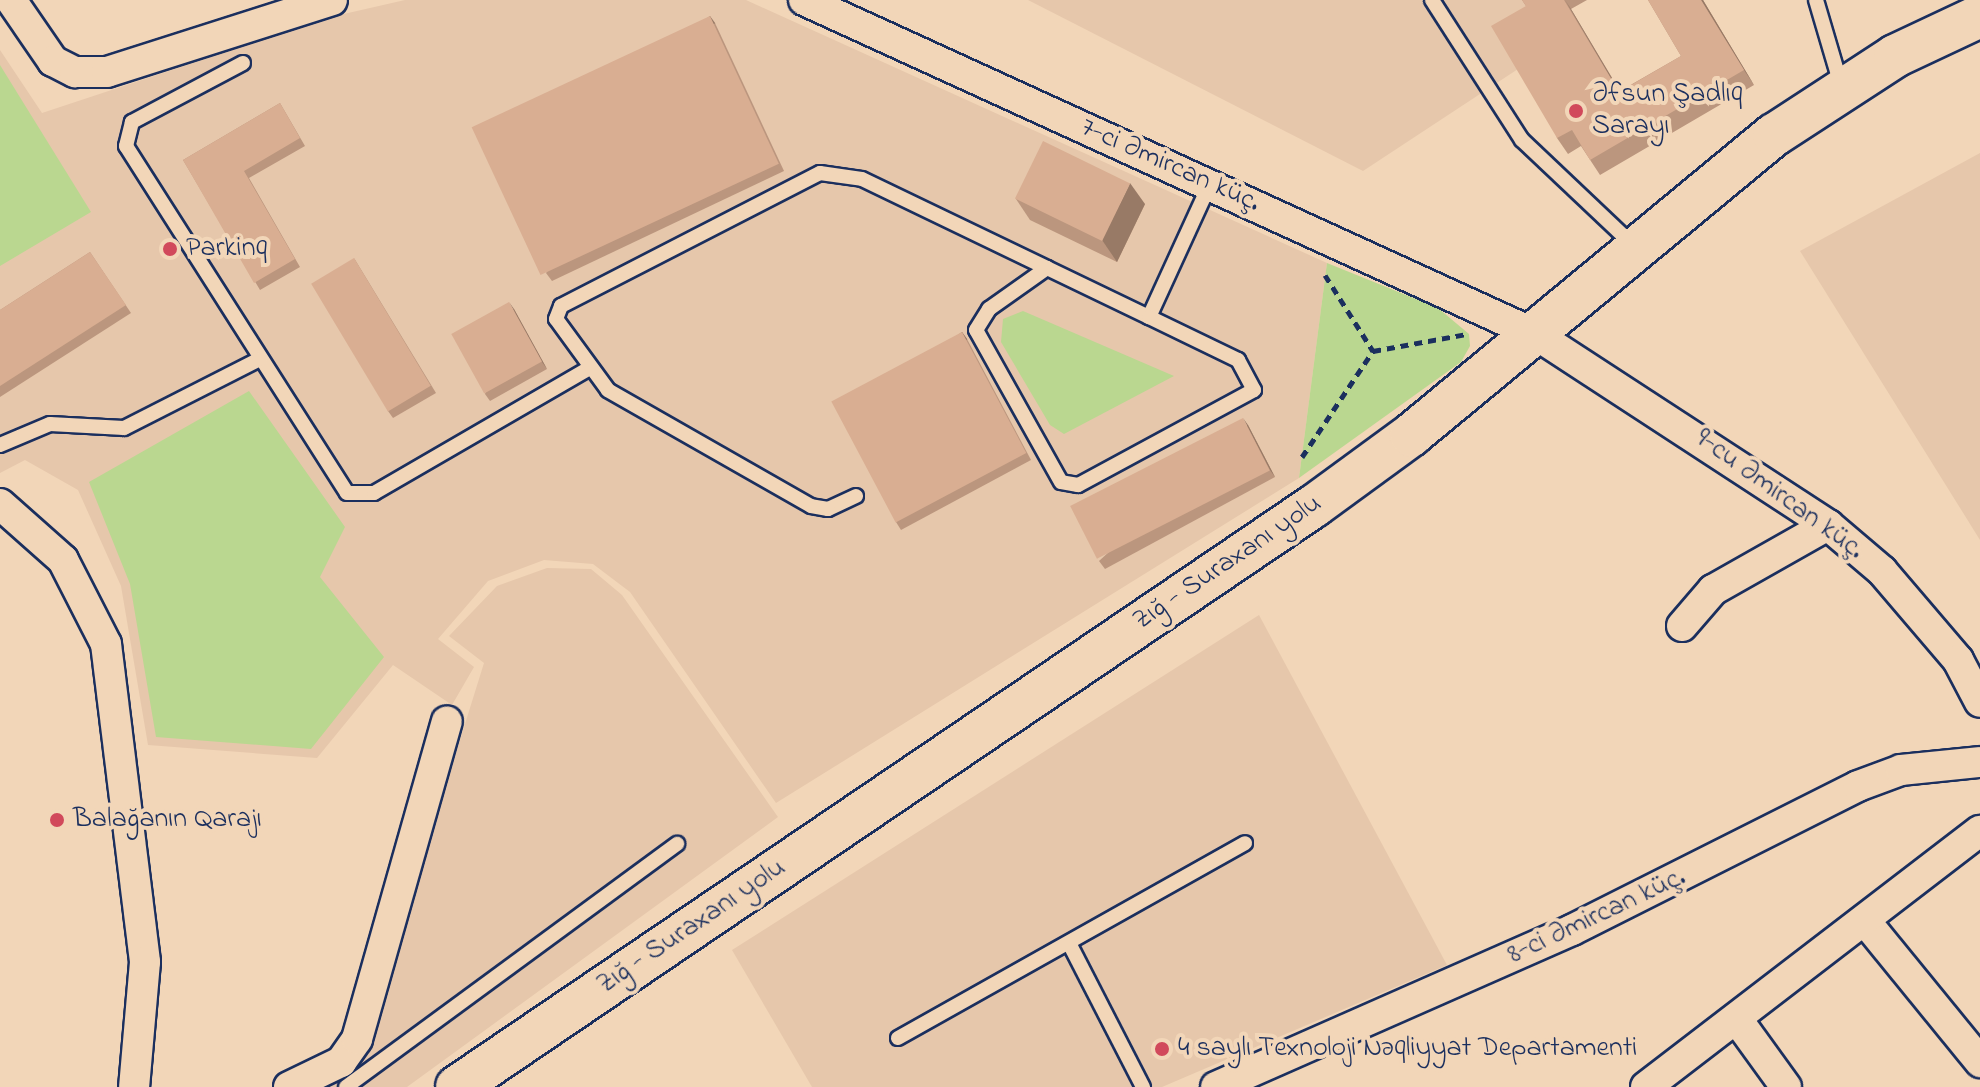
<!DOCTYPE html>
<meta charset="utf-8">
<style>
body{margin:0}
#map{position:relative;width:1980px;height:1087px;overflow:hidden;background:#f2d6b8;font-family:"Indie Flower",sans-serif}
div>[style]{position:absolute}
.built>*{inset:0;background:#e6c7ab}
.green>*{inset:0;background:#bad790}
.path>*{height:5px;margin-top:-2.5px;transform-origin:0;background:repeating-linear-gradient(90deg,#1b2f5e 0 8px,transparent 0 14px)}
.roads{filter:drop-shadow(2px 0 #1b2f5e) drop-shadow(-2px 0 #1b2f5e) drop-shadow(0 2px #1b2f5e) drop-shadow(0 -2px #1b2f5e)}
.lane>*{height:14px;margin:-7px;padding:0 7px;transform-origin:7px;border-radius:7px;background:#f2d6b8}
.street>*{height:30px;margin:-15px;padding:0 15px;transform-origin:15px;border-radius:15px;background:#f2d6b8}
.secondary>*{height:42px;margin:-21px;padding:0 21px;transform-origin:21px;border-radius:21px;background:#f2d6b8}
.wall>*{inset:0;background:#bb967e}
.shaded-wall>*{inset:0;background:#987a66;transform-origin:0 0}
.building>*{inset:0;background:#d9ae92;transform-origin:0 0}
.dots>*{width:22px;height:22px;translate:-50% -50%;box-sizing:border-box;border:4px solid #f2d6b8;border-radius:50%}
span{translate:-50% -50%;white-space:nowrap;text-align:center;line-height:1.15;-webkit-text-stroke:8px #f2d6b8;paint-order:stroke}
.poi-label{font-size:28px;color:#1b2f5e}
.left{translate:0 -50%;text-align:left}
.street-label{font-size:28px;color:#1b2f5e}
</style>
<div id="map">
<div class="built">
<i style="clip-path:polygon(405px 0,746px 0,1327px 263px,1299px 478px,776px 803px,630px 592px,593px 564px,544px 560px,488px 581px,438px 639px,474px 667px,452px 705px,393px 665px,317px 758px,148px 745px,121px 586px,78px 490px,25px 460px,0 473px,0 50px,42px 113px,335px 16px)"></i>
<i style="clip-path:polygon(1028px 0,1524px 0,1537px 21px,1518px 69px,1363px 171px)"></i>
<i style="clip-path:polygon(1980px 153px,1980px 540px,1800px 251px)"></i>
<i style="clip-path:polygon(547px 568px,591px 569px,622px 595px,778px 817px,407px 1087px,316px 1087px,358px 1067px,484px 663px,449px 636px,497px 586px)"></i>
<i style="clip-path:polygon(1259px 615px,1447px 965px,1162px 1087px,812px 1087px,732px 950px)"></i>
</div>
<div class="green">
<i style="clip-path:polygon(0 65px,91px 212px,0 266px)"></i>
<i style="clip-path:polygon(1327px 263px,1438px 308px,1469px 334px,1470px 346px,1461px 362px,1299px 478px)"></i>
<i style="clip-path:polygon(1023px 311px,1174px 376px,1064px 434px,1050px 425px,1001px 342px,1003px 319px)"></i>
<i style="clip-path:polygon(249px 391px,345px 527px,320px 577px,384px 657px,311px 749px,156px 737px,130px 584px,89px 482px)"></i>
</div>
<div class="path">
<i style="left:1325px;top:275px;width:90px;rotate:57.7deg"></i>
<i style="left:1302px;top:457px;width:128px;rotate:-56.2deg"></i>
<i style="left:1373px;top:351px;width:96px;rotate:-10.3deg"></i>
</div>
<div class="roads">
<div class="lane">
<i style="left:1432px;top:0;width:166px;rotate:57.3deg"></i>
<i style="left:1522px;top:140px;width:156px;rotate:43.4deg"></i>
<i style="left:1816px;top:0;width:89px;rotate:73.6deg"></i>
<i style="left:243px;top:63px;width:126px;rotate:152deg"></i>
<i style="left:132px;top:122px;width:25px;rotate:104deg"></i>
<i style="left:126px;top:146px;width:411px;rotate:57.5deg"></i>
<i style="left:347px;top:493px;width:27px"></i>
<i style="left:374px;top:493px;width:245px;rotate:-30.1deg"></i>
<i style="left:1149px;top:317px;width:146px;rotate:-65.4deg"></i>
<i style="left:0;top:445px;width:54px;rotate:-22.8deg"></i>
<i style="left:50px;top:424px;width:74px;rotate:3.1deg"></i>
<i style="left:124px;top:428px;width:153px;rotate:-26.9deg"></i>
<i style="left:856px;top:496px;width:31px;rotate:155deg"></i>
<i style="left:828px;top:509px;width:17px;rotate:-170deg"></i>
<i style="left:811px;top:506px;width:234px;rotate:-150.3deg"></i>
<i style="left:608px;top:390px;width:88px;rotate:-126.2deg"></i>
<i style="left:556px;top:319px;width:14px;rotate:-69deg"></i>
<i style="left:561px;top:306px;width:291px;rotate:-27.2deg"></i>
<i style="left:820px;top:173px;width:42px;rotate:8.1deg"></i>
<i style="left:862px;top:179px;width:205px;rotate:25.7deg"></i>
<i style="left:1047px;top:268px;width:113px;rotate:25.7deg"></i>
<i style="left:1149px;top:317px;width:99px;rotate:25.8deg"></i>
<i style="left:1238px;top:360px;width:34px;rotate:62deg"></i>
<i style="left:1254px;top:390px;width:200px;rotate:151.6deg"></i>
<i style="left:1078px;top:485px;width:17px;rotate:-170deg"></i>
<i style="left:1061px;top:482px;width:174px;rotate:-119.2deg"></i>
<i style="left:976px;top:330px;width:25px;rotate:-58deg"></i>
<i style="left:989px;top:309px;width:71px;rotate:-35.3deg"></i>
<i style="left:1069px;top:943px;width:162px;rotate:62.8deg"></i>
<i style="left:898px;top:1038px;width:398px;rotate:-29.3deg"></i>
<i style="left:346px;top:1087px;width:411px;rotate:-36.3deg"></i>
</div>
<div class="street">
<i style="left:11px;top:0;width:74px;rotate:55.5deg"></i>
<i style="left:53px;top:61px;width:25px;rotate:27deg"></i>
<i style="left:75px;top:72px;width:32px"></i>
<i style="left:107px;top:72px;width:236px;rotate:-17.7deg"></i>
<i style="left:804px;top:0;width:804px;rotate:24.56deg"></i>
<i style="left:1535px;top:334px;width:350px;rotate:33.1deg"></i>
<i style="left:1828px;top:525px;width:71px;rotate:40.4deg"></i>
<i style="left:1882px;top:571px;width:117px;rotate:49.5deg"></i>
<i style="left:1958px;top:660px;width:47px;rotate:62.4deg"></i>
<i style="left:0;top:504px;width:84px;rotate:41.6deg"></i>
<i style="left:63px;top:560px;width:94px;rotate:62.9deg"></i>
<i style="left:106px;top:644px;width:320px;rotate:83deg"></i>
<i style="left:145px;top:962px;width:125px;rotate:95deg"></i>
<i style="left:1682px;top:626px;width:48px;rotate:-49.3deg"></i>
<i style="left:1713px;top:590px;width:132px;rotate:-29.5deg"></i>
<i style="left:1866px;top:922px;width:181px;rotate:50.8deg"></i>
<i style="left:1739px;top:1022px;width:80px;rotate:54.1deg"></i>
<i style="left:289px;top:1087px;width:58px;rotate:-25.7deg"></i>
<i style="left:341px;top:1062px;width:28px;rotate:-55deg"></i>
<i style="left:357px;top:1039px;width:330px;rotate:-74.2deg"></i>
<i style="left:1216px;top:1087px;width:389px;rotate:-23.8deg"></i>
<i style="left:1572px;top:930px;width:320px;rotate:-26.7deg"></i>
<i style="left:1858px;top:786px;width:46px;rotate:-20.4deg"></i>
<i style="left:1901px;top:770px;width:79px;rotate:-5.8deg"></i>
<i style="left:1646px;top:1087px;width:421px;rotate:-37.5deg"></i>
</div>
<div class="secondary">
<i style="left:457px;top:1087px;width:1035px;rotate:-34.14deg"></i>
<i style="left:1314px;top:506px;width:120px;rotate:-36.2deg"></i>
<i style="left:1411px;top:435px;width:471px;rotate:-39.6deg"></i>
<i style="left:1774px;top:135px;width:145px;rotate:-33.1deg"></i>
<i style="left:1895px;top:56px;width:94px;rotate:-25.2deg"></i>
</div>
</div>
<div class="wall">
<i style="clip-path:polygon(1522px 0,1587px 0,1571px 9px,1620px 91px,1681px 56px,1648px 0,1703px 0,1754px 85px,1600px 175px,1581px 146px,1568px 154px,1557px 138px,1526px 6px)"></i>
<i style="clip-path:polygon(715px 23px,784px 171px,552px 281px,546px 273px)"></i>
<i style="clip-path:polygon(280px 103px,305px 146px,249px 178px,300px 267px,260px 290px,183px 160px)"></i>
<i style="clip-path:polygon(1016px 199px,1145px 204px,1117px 262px,1030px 220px)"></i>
<i style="clip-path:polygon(90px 252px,131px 313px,0 397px,0 310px)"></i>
<i style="clip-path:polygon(354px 258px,436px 393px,393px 418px,388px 411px)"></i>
<i style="clip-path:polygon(514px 309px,547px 369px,490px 401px,485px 394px)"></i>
<i style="clip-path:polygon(962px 332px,967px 339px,1031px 460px,901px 530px,896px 522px)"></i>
<i style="clip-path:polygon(1248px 425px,1275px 477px,1105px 569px,1099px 561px)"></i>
</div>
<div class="shaded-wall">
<i style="clip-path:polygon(1565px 0,1571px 9px,1629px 107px,1619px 92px)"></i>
<i style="clip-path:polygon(1701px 0,1703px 0,1754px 85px,1744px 70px)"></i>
<i style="left:710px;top:16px;width:9px;height:163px;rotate:54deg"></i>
<i style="clip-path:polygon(1130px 183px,1145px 204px,1117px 262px,1102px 240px)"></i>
<i style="clip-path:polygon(509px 302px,514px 309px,547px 369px,542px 362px)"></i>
<i style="left:962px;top:332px;width:9px;height:137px;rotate:54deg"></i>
<i style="clip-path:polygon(1243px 418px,1248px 425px,1275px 477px,1270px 470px)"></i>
</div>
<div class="building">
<i style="clip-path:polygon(1522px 0,1564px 0,1619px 92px,1681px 56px,1648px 0,1701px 0,1744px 70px,1590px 160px,1572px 130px,1557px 138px,1491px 26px,1526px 6px)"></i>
<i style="left:710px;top:16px;width:163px;height:263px;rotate:65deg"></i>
<i style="clip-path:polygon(280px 103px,300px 138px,244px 171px,295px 259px,254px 283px,183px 160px)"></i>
<i style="left:1043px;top:141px;width:97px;height:64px;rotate:26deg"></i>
<i style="clip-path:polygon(90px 252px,126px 305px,0 386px,0 310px)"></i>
<i style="left:354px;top:258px;width:149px;height:50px;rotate:59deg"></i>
<i style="left:509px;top:302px;width:68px;height:66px;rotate:61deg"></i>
<i style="left:962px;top:332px;width:137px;height:148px;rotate:62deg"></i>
<i style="left:1243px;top:418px;width:59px;height:194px;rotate:63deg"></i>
</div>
<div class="dots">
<i style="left:1576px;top:111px;background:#d1495b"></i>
<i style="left:170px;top:249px;background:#d1495b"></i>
<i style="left:57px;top:820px;background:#d1495b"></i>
<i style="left:1162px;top:1049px;background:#d1495b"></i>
</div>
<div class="poi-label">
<span class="left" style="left:1592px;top:111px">Əfsun Şadlıq<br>Sarayı</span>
<span class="left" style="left:186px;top:249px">Parkinq</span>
<span class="left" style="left:73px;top:820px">Balağanın Qarajı</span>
<span class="left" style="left:1178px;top:1049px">4 saylı Texnoloji Nəqliyyat Departamenti</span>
</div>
<div class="street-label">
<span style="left:1170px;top:166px;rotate:24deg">7-ci Əmircan küç.</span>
<span style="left:1779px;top:495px;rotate:36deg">9-cu Əmircan küç.</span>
<span style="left:1228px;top:563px;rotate:-34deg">Zığ - Suraxanı yolu</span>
<span style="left:1597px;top:917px;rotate:-25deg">8-ci Əmircan küç.</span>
<span style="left:692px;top:927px;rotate:-34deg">Zığ - Suraxanı yolu</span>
</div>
</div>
